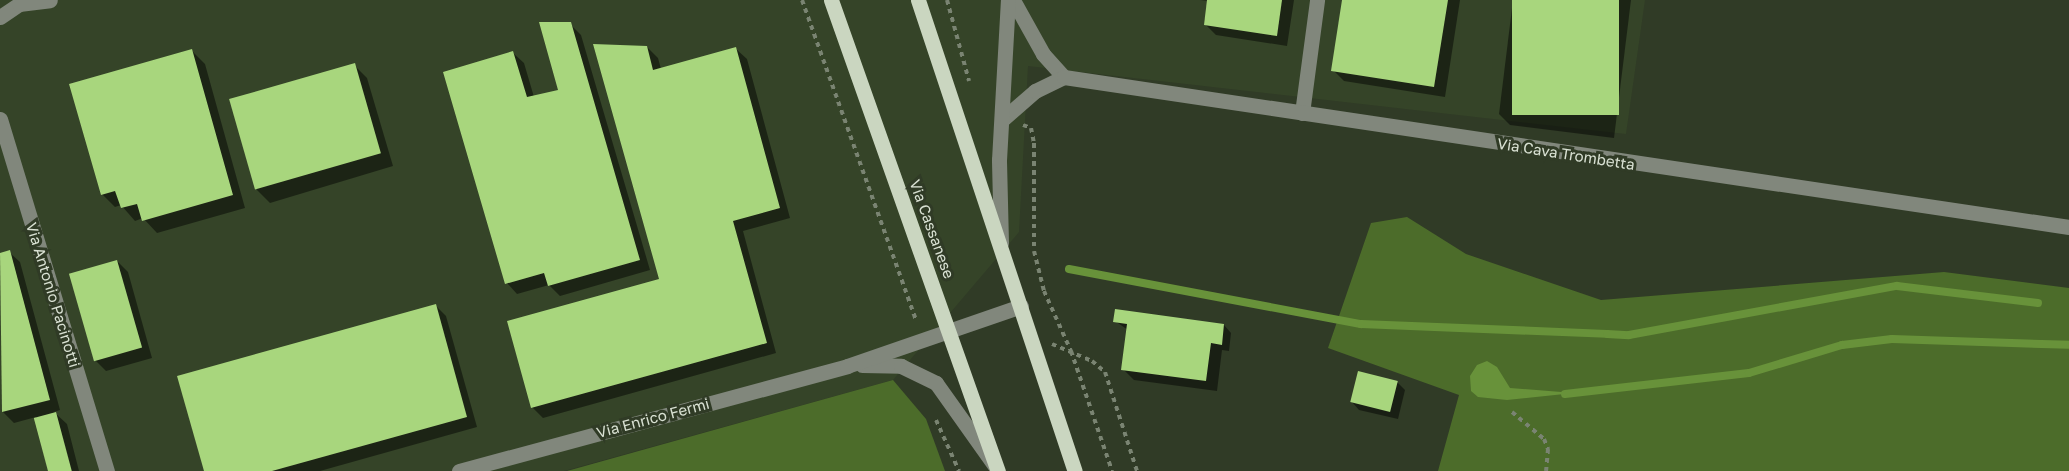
<!DOCTYPE html>
<style>
body{margin:0}
#map{position:relative;width:2069px;height:471px;overflow:hidden;background:#303b26;font-family:"Golos Text",sans-serif}
div>[style]{position:absolute}
.built>*{inset:0;background:#354428}
.green>*{inset:0;background:#4c6c2a}
.water>*{inset:0;background:#68923a}
.shadow>*{inset:0;background:#0007}
.stream>*{height:8px;margin:-4px;padding:0 4px;transform-origin:4px;border-radius:4px;background:#68923a}
.building>*{inset:0;background:#a8d67d;transform-origin:0 0}
.path>*{height:4px;margin-top:-2px;transform-origin:0;background:repeating-linear-gradient(90deg,#7a8472 0 4.5px,transparent 0 9px)}
.minor>*{height:15px;margin:-7.5px;padding:0 7.5px;transform-origin:7.5px;border-radius:7.5px;background:#81877c}
.major>*{height:15px;margin:-7.5px;padding:0 7.5px;transform-origin:7.5px;border-radius:7.5px;background:#cad6c0}
span{translate:-50% -50%;white-space:nowrap;text-align:center;line-height:1.15;-webkit-text-stroke:6px #303b26;paint-order:stroke}
.street-label{font-size:15px;color:#d9e1d3}
</style>
<div id="map">
<div class="built">
<i style="clip-path:polygon(0 0,1645px 0,1626px 134px,1028px 66px,1019px 232px,893px 380px,564px 471px,0 471px)"></i>
</div>
<div class="green">
<i style="clip-path:polygon(1407px 217px,1466px 254px,1601px 300px,1944px 272px,2069px 288px,2069px 471px,1438px 471px,1459px 395px,1328px 348px,1371px 223px)"></i>
<i style="clip-path:polygon(893px 380px,926px 419px,945px 471px,567px 471px)"></i>
</div>
<div class="water">
<i style="clip-path:polygon(1487px 361px,1497px 367px,1510px 388px,1574px 393px,1507px 400px,1478px 397px,1471px 391px,1470px 376px,1477px 365px)"></i>
</div>
<div class="shadow">
<i style="clip-path:polygon(1200px 0,1294px 0,1287px 46px,1216px 35px,1205px 24px,1209px 1px)"></i>
<i style="clip-path:polygon(1344px 0,1460px 0,1445px 97px,1344px 81px,1333px 70px)"></i>
<i style="clip-path:polygon(1513px 0,1631px 0,1614px 138px,1510px 125px,1499px 114px)"></i>
<i style="clip-path:polygon(570px 24px,581px 35px,650px 270px,560px 296px,549px 285px,517px 294px,507px 283px,513px 53px,524px 63px,534px 97px,560px 91px)"></i>
<i style="clip-path:polygon(647px 47px,658px 58px,661px 69px,736px 49px,747px 59px,790px 218px,743px 231px,776px 353px,543px 418px,532px 407px,661px 280px)"></i>
<i style="clip-path:polygon(192px 51px,205px 64px,245px 208px,157px 233px,143px 218px,135px 221px,121px 205px,115px 207px,102px 194px)"></i>
<i style="clip-path:polygon(354px 65px,367px 78px,393px 166px,270px 203px,257px 190px,231px 102px)"></i>
<i style="clip-path:polygon(9px 252px,20px 262px,60px 410px,54px 412px,67px 424px,79px 471px,50px 471px,36px 417px,14px 423px,3px 412px,0 254px)"></i>
<i style="clip-path:polygon(117px 261px,128px 272px,152px 358px,106px 371px,95px 360px)"></i>
<i style="clip-path:polygon(435px 305px,446px 316px,477px 427px,320px 471px,205px 471px)"></i>
<i style="clip-path:polygon(1115px 321px,1224px 325px,1231px 333px,1229px 351px,1222px 350px,1217px 391px,1134px 380px,1123px 369px,1128px 330px)"></i>
<i style="clip-path:polygon(1359px 373px,1398px 383px,1405px 390px,1398px 419px,1359px 410px,1352px 402px)"></i>
</div>
<div class="stream">
<i style="left:1069px;top:269px;width:297px;rotate:10.7deg"></i>
<i style="left:1361px;top:324px;width:246px;rotate:2.3deg"></i>
<i style="left:1607px;top:334px;width:22px;rotate:3deg"></i>
<i style="left:1629px;top:335px;width:272px;rotate:-10.4deg"></i>
<i style="left:1897px;top:286px;width:142px;rotate:6.9deg"></i>
<i style="left:1565px;top:394px;width:185px;rotate:-6.5deg"></i>
<i style="left:1749px;top:373px;width:97px;rotate:-16.8deg"></i>
<i style="left:1842px;top:345px;width:50px;rotate:-6.8deg"></i>
<i style="left:1892px;top:339px;width:177px;rotate:1.9deg"></i>
</div>
<div class="building">
<i style="clip-path:polygon(1207px 0,1282px 0,1277px 36px,1204px 25px)"></i>
<i style="clip-path:polygon(1342px 0,1448px 0,1434px 87px,1331px 71px)"></i>
<i style="left:1512px;top:0;width:107px;height:115px"></i>
<i style="clip-path:polygon(539px 22px,571px 22px,640px 260px,548px 286px,544px 273px,505px 284px,443px 72px,513px 51px,527px 97px,558px 90px)"></i>
<i style="clip-path:polygon(593px 44px,647px 46px,653px 70px,736px 47px,780px 208px,733px 221px,767px 343px,531px 408px,507px 321px,659px 279px)"></i>
<i style="clip-path:polygon(192px 49px,233px 195px,142px 221px,137px 204px,121px 208px,115px 191px,101px 195px,69px 84px)"></i>
<i style="left:355px;top:63px;width:94px;height:131px;rotate:74deg"></i>
<i style="clip-path:polygon(10px 250px,50px 400px,2px 412px,0 253px)"></i>
<i style="left:117px;top:260px;width:91px;height:50px;rotate:74deg"></i>
<i style="clip-path:polygon(436px 304px,467px 417px,272px 471px,204px 471px,177px 376px)"></i>
<i style="clip-path:polygon(1115px 309px,1224px 324px,1222px 345px,1211px 343px,1206px 381px,1121px 370px,1127px 324px,1113px 322px)"></i>
<i style="left:1358px;top:371px;width:41px;height:32px;rotate:14deg"></i>
<i style="left:56px;top:412px;width:61px;height:23px;rotate:75deg"></i>
</div>
<div class="path">
<i style="left:802px;top:0;width:341px;rotate:70.4deg"></i>
<i style="left:947px;top:0;width:84px;rotate:74.8deg"></i>
<i style="left:1023px;top:125px;width:9px;rotate:21deg"></i>
<i style="left:1031px;top:128px;width:15px;rotate:79deg"></i>
<i style="left:1034px;top:143px;width:108px;rotate:90deg"></i>
<i style="left:1034px;top:251px;width:41px;rotate:76deg"></i>
<i style="left:1044px;top:291px;width:66px;rotate:65.8deg"></i>
<i style="left:1071px;top:351px;width:127px;rotate:71.1deg"></i>
<i style="left:1052px;top:344px;width:43px;rotate:23deg"></i>
<i style="left:1092px;top:361px;width:17px;rotate:40deg"></i>
<i style="left:1105px;top:372px;width:104px;rotate:72.1deg"></i>
<i style="left:1512px;top:412px;width:42px;rotate:40.2deg"></i>
<i style="left:1544px;top:439px;width:11px;rotate:68deg"></i>
<i style="left:1548px;top:449px;width:22px;rotate:95deg"></i>
<i style="left:936px;top:420px;width:56px;rotate:65.7deg"></i>
</div>
<div class="minor">
<i style="left:1013px;top:0;width:62px;rotate:60.9deg"></i>
<i style="left:1043px;top:54px;width:31px;rotate:48deg"></i>
<i style="left:0;top:17px;width:23px;rotate:-34deg"></i>
<i style="left:19px;top:4px;width:31px;rotate:-7deg"></i>
<i style="left:1302px;top:113px;width:114px;rotate:-82.4deg"></i>
<i style="left:1004px;top:118px;width:41px;rotate:-41.1deg"></i>
<i style="left:1035px;top:91px;width:32px;rotate:-26deg"></i>
<i style="left:1064px;top:77px;width:1016px;rotate:8.49deg"></i>
<i style="left:0;top:119px;width:368px;rotate:73.1deg"></i>
<i style="left:1001px;top:243px;width:83px;rotate:-91.4deg"></i>
<i style="left:999px;top:160px;width:160px;rotate:-86.8deg"></i>
<i style="left:862px;top:365px;width:39px;rotate:1deg"></i>
<i style="left:901px;top:366px;width:39px;rotate:26deg"></i>
<i style="left:936px;top:383px;width:102px;rotate:54.6deg"></i>
<i style="left:459px;top:471px;width:402px;rotate:-15.1deg"></i>
<i style="left:847px;top:366px;width:184px;rotate:-19deg"></i>
</div>
<div class="major">
<i style="left:831px;top:0;width:500px;rotate:70.5deg"></i>
<i style="left:918px;top:0;width:496px;rotate:71.6deg"></i>
</div>
<div class="street-label">
<span style="left:1566px;top:154px;rotate:9deg">Via Cava Trombetta</span>
<span style="left:932px;top:229px;rotate:70deg">Via Cassanese</span>
<span style="left:53px;top:295px;rotate:73deg">Via Antonio Pacinotti</span>
<span style="left:653px;top:418px;rotate:-15deg">Via Enrico Fermi</span>
</div>
</div>
